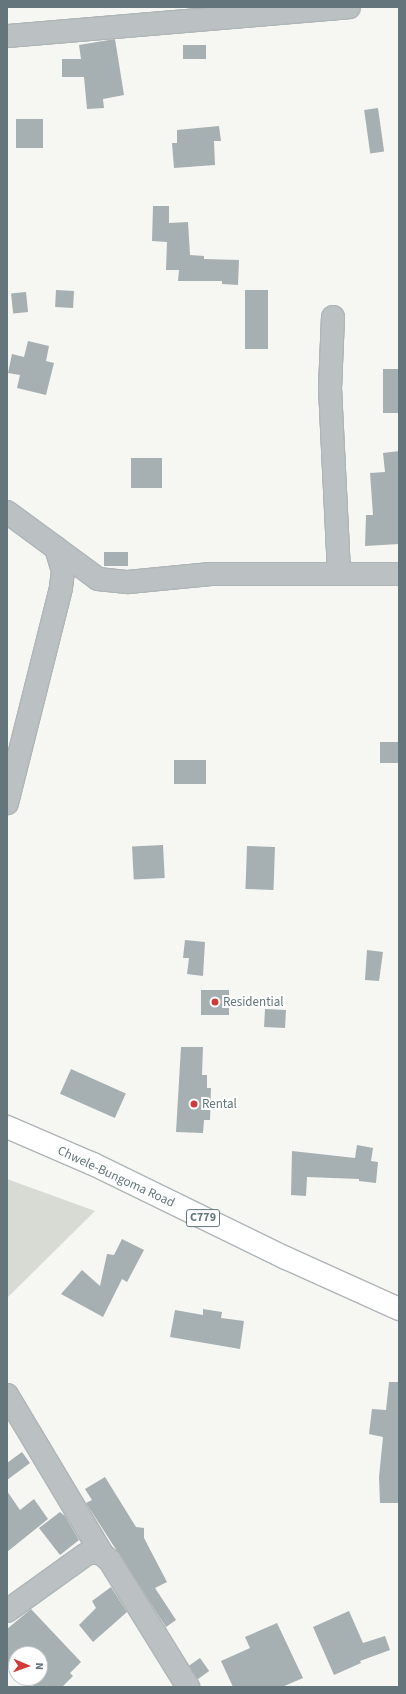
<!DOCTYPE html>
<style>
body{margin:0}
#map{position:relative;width:406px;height:1694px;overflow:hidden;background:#f6f6f3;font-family:"Source Sans 3",sans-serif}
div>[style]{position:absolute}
.green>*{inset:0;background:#d7dbd3}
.building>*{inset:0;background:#a6afb2;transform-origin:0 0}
.roads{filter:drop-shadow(1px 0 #afb5b7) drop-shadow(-1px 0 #afb5b7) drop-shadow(0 1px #afb5b7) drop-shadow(0 -1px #afb5b7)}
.minor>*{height:22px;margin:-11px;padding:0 11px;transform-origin:11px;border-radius:11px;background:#bbc1c3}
.major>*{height:22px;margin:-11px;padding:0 11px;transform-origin:11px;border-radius:11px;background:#fff}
.dots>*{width:11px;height:11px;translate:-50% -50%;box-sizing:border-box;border:2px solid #fff;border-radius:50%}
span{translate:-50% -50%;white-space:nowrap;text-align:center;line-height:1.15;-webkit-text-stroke:4px #fff;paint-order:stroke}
.shield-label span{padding:1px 3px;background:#fff;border:1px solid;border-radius:3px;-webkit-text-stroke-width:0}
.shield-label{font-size:12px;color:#64767b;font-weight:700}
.poi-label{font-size:13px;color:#64767b}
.left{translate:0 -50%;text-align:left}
.street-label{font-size:13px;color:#64767b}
.frame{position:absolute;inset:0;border:8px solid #64767b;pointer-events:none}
.north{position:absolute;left:8px;top:1646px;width:40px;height:40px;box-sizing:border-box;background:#fff;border:1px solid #c1c8ca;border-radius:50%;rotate:92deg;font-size:11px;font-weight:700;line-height:16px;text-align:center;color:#64767b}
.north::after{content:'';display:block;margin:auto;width:14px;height:18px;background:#d03d39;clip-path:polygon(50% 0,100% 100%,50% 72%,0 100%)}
</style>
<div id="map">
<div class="green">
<i style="clip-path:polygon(7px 1179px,95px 1211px,7px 1298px)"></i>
</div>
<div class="building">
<i style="clip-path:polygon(115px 39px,124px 95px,103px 99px,104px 108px,87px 109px,84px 77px,62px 77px,62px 59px,81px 59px,79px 45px)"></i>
<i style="left:183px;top:45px;width:23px;height:14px"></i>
<i style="left:378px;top:108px;width:44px;height:14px;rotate:82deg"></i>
<i style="left:16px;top:119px;width:27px;height:29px"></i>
<i style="clip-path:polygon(219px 126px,221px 141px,214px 141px,215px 165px,174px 168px,172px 143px,177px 143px,177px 130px)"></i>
<i style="clip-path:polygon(153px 206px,169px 206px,169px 223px,188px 222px,190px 255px,204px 256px,204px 259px,239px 260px,238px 285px,222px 284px,222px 281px,178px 281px,179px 270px,166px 270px,167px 242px,152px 241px)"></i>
<i style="left:56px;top:290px;width:18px;height:17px;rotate:3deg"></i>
<i style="left:245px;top:290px;width:23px;height:59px"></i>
<i style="left:26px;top:292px;width:20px;height:15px;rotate:84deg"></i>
<i style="clip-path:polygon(28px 341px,49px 346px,46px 361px,54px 363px,46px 395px,17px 388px,20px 375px,8px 373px,12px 354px,24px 357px)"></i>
<i style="left:383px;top:369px;width:16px;height:44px"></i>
<i style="clip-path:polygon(399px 451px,399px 544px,365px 546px,366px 515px,373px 515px,370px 473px,385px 472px,383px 453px)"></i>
<i style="left:131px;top:458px;width:31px;height:30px"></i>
<i style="left:104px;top:552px;width:24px;height:14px"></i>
<i style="left:380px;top:742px;width:19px;height:21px"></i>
<i style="left:174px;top:760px;width:32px;height:24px"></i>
<i style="left:163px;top:845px;width:33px;height:31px;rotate:87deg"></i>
<i style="left:247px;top:846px;width:28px;height:43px;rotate:2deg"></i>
<i style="clip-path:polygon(185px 940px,205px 942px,203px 976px,187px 974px,189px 958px,183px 958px)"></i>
<i style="clip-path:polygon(367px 950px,383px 952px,379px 981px,365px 980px)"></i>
<i style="left:201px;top:990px;width:28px;height:25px"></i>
<i style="left:265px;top:1009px;width:21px;height:18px;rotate:3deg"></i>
<i style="clip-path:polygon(181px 1047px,203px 1047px,202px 1075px,207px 1075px,207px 1088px,211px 1088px,210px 1120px,204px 1120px,203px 1133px,176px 1132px)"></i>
<i style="left:71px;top:1069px;width:60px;height:27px;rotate:24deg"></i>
<i style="clip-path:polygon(357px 1145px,373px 1148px,371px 1161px,378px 1162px,376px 1183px,359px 1181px,359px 1179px,307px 1177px,306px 1196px,291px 1195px,292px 1151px,355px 1158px)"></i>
<i style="clip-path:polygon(122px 1239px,144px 1250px,127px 1282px,122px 1279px,103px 1317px,61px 1294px,82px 1270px,100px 1286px,107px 1254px,114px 1255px)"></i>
<i style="clip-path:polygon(203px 1309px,222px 1312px,221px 1318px,244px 1321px,240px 1349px,170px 1337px,175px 1310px,203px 1315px)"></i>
<i style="clip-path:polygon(389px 1382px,399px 1382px,399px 1503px,380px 1503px,379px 1477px,383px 1437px,369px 1434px,372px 1409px,386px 1410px)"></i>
<i style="clip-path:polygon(22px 1452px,30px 1463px,7px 1480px,7px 1463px)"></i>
<i style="clip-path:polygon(105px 1477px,136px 1527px,144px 1528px,144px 1538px,167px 1582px,155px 1588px,176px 1620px,166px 1627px,86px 1503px,92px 1500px,85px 1489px)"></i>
<i style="clip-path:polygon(7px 1491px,20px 1510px,34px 1499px,48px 1519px,7px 1552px)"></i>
<i style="clip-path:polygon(60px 1512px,65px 1516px,79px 1540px,60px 1555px,39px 1528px)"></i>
<i style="clip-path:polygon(111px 1587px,127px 1612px,93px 1642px,79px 1625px,96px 1608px,92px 1601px)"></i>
<i style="clip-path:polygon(31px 1609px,81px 1662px,70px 1673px,73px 1676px,62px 1687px,35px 1687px,24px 1678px,40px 1678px,40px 1654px,16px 1654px,16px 1672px,7px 1664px,7px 1629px)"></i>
<i style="clip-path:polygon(349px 1611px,363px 1643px,385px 1636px,390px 1650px,360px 1661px,361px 1663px,334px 1675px,313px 1627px)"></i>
<i style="clip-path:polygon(277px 1623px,303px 1678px,282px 1687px,233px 1687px,221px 1661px,250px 1648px,245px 1637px)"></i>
<i style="left:200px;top:1658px;width:16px;height:14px;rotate:55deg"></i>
</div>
<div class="roads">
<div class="minor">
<i style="left:7px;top:36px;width:343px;rotate:-4.8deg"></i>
<i style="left:333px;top:317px;width:71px;rotate:92.4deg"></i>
<i style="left:330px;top:388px;width:186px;rotate:87.2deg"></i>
<i style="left:7px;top:512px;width:61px;rotate:36.3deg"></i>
<i style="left:56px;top:548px;width:24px;rotate:73deg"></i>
<i style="left:63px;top:571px;width:17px;rotate:97deg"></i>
<i style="left:61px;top:588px;width:222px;rotate:104.1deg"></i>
<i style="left:56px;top:548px;width:52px;rotate:36.4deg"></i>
<i style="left:98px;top:579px;width:30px;rotate:6deg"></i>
<i style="left:128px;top:582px;width:83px;rotate:-5.5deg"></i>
<i style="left:211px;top:574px;width:188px"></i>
<i style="left:7px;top:1395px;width:185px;rotate:59.1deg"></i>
<i style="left:7px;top:1611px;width:96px;rotate:-35.7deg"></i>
<i style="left:85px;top:1555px;width:7px;rotate:-27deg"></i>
<i style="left:91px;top:1552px;width:11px;rotate:10deg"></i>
<i style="left:102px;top:1554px;width:11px;rotate:41deg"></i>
<i style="left:110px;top:1561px;width:148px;rotate:58.2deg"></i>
</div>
<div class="major">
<i style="left:7px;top:1127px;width:94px;rotate:23.3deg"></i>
<i style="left:93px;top:1164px;width:215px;rotate:26deg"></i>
<i style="left:286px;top:1258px;width:124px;rotate:24.3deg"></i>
</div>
</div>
<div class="dots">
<i style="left:215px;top:1002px;background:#d03d39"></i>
<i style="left:194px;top:1104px;background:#d03d39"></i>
</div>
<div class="shield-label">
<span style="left:203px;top:1218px">C779</span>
</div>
<div class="poi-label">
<span class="left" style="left:223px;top:1002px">Residential</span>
<span class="left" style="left:202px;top:1104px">Rental</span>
</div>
<div class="street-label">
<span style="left:116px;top:1177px;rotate:25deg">Chwele-Bungoma Road</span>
</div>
<div class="frame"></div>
<div class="north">N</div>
</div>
